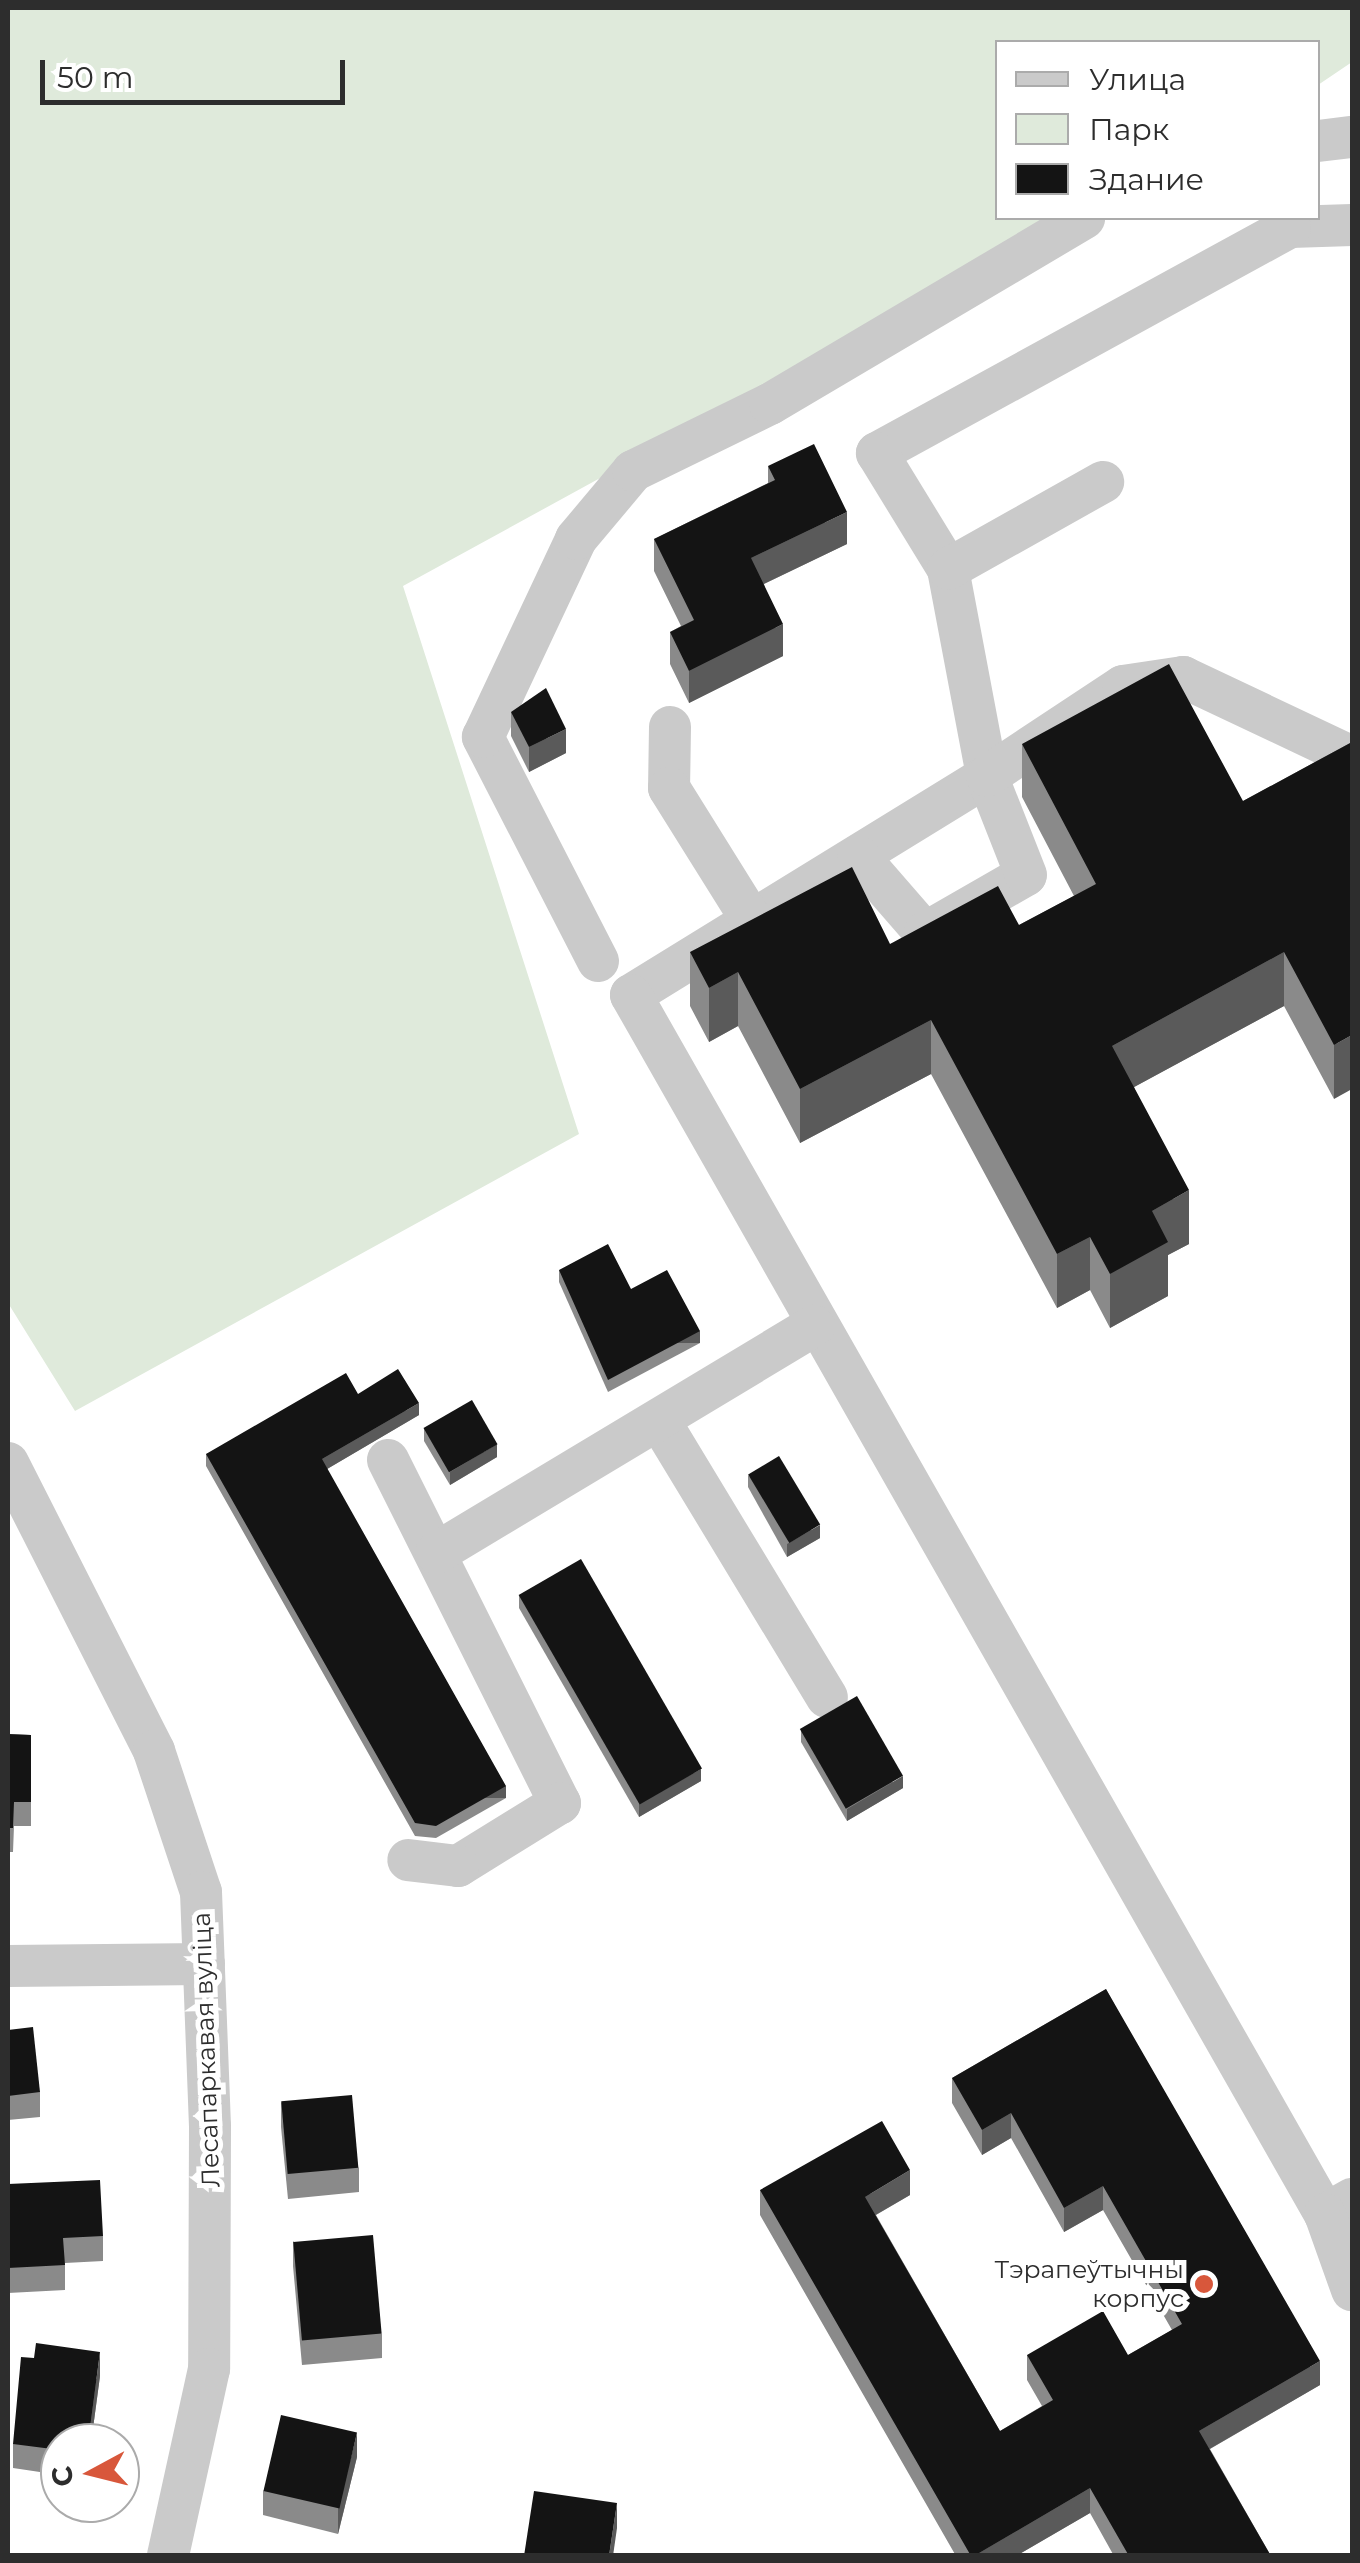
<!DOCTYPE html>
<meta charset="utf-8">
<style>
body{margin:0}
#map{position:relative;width:1360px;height:2563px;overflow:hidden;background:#fff;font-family:Montserrat,sans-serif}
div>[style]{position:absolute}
.green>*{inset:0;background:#dfeadb}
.minor>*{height:42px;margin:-21px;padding:0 21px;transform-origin:21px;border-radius:21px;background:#cacaca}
.wall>*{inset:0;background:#8a8a8a}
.shaded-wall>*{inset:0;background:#5a5a5a;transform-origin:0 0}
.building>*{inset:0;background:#141414;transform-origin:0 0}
.dots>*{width:28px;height:28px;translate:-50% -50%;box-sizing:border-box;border:5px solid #fff;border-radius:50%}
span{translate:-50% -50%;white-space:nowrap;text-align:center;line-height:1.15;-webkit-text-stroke:10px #fff;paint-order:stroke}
.street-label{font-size:25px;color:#2d2d2d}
.poi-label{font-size:25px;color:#2d2d2d}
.right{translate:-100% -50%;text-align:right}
.frame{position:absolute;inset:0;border:10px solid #2d2d2d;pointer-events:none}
.legend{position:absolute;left:995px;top:40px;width:325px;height:180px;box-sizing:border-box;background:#fff;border:2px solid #ababab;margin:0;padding:12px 18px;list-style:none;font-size:30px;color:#2d2d2d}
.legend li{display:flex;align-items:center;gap:20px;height:50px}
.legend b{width:50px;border:2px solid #ababab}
.north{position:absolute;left:40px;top:2423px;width:100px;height:100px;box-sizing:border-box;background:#fff;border:2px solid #ababab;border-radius:50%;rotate:263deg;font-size:28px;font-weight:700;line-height:40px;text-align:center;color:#2d2d2d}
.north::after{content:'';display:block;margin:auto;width:35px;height:45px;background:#d8573b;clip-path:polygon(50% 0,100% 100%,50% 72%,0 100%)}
.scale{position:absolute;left:40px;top:60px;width:305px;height:45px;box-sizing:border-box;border:5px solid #2d2d2d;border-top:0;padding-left:12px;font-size:30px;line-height:35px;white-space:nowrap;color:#2d2d2d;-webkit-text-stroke:8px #fff;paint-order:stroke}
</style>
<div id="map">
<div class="green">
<i style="clip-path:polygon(8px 8px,1352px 8px,1352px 62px,1318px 85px,1318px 42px,998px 42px,998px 218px,1075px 218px,403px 586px,579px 1134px,75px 1411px,8px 1303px)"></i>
</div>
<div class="minor">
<i style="left:1318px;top:141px;width:34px;rotate:-7deg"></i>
<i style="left:1352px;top:225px;width:62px;rotate:178.2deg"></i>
<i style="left:1290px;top:227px;width:471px;rotate:151.3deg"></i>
<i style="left:877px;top:453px;width:136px;rotate:58.5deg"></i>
<i style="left:948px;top:569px;width:211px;rotate:79.3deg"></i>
<i style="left:987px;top:776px;width:418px;rotate:148.4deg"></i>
<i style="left:631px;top:995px;width:1403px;rotate:60.35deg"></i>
<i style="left:1325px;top:2214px;width:31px;rotate:-29deg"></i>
<i style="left:948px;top:569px;width:178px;rotate:-29.3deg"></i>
<i style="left:670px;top:727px;width:61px;rotate:90.9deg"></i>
<i style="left:669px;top:788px;width:157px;rotate:58deg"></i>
<i style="left:858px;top:856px;width:102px;rotate:49deg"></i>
<i style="left:925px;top:933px;width:116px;rotate:-29.9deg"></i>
<i style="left:1026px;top:875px;width:106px;rotate:-111.5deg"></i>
<i style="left:987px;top:776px;width:163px;rotate:-33.5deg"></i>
<i style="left:1123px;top:686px;width:61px;rotate:-8.5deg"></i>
<i style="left:1183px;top:677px;width:187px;rotate:25.3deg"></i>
<i style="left:598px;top:961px;width:252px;rotate:-117.2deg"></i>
<i style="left:483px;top:737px;width:219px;rotate:-64.8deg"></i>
<i style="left:576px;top:539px;width:89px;rotate:-50deg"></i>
<i style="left:633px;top:471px;width:153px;rotate:-26.1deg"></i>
<i style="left:770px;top:404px;width:365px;rotate:-30.6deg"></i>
<i style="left:659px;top:1420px;width:324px;rotate:58.8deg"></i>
<i style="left:388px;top:1460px;width:384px;rotate:63.4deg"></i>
<i style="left:560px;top:1803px;width:120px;rotate:148.3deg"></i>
<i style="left:458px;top:1866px;width:50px;rotate:-173.2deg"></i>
<i style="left:8px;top:1463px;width:323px;rotate:63.1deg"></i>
<i style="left:154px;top:1751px;width:149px;rotate:71.6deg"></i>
<i style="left:201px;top:1892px;width:234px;rotate:87.8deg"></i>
<i style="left:210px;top:2126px;width:243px;rotate:90.2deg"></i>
<i style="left:209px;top:2369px;width:191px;rotate:102.4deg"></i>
<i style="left:436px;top:1553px;width:441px;rotate:-31deg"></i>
<i style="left:8px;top:1966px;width:196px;rotate:-0.6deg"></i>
<i style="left:1325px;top:2214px;width:81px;rotate:70.4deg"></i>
</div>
<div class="wall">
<i style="clip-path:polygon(768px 466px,847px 544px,764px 584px,783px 656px,689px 703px,670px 664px,670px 632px,681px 626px,654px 571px,654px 539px,768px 483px)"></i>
<i style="clip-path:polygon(511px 712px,566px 753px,529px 772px,511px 736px)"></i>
<i style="clip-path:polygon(1352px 742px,1334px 1099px,1284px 1006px,1134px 1087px,1189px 1244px,1168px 1255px,1168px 1296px,1110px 1328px,1090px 1290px,1057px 1308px,931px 1074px,800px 1143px,738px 1026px,709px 1042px,690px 1006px,690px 952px,890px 944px,1019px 925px,1074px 896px,1022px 797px,1022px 744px,1243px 801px)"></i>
<i style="clip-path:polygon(559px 1270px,631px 1289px,700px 1343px,608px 1392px,559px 1282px)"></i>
<i style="clip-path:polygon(358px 1394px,419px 1415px,327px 1469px,506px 1798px,436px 1838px,415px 1836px,206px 1466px,206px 1454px)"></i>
<i style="clip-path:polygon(424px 1429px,497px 1457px,450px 1485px,424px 1441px)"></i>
<i style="clip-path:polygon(748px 1475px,820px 1538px,787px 1557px,748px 1487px)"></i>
<i style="clip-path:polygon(519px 1595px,701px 1781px,639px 1817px,519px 1608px)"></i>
<i style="clip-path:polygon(801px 1730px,903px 1788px,847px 1821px,801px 1742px)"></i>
<i style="clip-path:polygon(8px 1734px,31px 1735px,31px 1826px,14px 1826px,13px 1852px,8px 1852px)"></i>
<i style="clip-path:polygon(1106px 1989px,1320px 2385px,1210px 2449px,1271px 2556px,1114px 2556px,1090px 2513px,1016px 2556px,956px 2556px,760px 2215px,760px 2190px,910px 2195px,876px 2215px,1000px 2431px,1042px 2406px,1027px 2380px,1027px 2355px,1128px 2355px,1172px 2330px,1103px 2210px,1064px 2232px,1011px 2138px,982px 2155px,952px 2103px,952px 2078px)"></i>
<i style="clip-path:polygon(8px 2030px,40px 2092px,40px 2117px,8px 2120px)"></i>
<i style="clip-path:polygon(281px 2102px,359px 2168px,359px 2192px,288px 2199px,281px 2127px)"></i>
<i style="clip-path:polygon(8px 2184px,103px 2236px,103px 2261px,65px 2263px,65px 2290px,8px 2293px)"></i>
<i style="clip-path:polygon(293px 2241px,382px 2334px,382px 2358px,302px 2365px,293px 2266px)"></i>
<i style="clip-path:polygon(100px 2376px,91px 2443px,60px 2443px,60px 2475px,13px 2468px,13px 2444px)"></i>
<i style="clip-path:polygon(357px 2457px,338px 2534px,263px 2515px,263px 2491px)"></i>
</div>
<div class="shaded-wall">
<i style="clip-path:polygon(847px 512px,847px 544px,751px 590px,751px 558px)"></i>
<i style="clip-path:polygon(783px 624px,783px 656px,689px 703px,689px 671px)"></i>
<i style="clip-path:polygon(566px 729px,566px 753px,529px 772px,529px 747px)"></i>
<i style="clip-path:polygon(1284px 952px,1284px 1006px,1112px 1099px,1112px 1046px)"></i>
<i style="clip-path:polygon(738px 972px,738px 1026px,709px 1042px,709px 988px)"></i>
<i style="clip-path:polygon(931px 1020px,931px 1074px,800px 1143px,800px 1089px)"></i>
<i style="clip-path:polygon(1352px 1035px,1352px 1089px,1334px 1099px,1334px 1045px)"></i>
<i style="clip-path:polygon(1189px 1190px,1189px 1244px,1168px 1255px,1168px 1296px,1110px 1328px,1110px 1274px,1152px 1211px)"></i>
<i style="clip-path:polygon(1090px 1237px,1090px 1290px,1057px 1308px,1057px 1254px)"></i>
<i style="left:700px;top:1331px;width:12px;height:104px;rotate:90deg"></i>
<i style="clip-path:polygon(419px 1403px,419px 1415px,322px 1472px,322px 1459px)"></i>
<i style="clip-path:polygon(497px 1444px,497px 1457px,450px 1485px,450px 1472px)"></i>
<i style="clip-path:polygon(820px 1525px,820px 1538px,787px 1557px,787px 1544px)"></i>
<i style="clip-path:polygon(701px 1769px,701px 1781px,639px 1817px,639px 1804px)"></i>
<i style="clip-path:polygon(903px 1776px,903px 1788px,847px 1821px,847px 1809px)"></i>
<i style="left:506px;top:1786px;width:12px;height:81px;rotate:90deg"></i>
<i style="clip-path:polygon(1011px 2113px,1011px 2138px,982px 2155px,982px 2130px)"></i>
<i style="clip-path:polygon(910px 2170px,910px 2195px,865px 2221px,865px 2197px)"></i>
<i style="clip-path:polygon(1103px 2186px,1103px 2210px,1064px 2232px,1064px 2208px)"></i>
<i style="clip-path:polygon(100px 2352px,100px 2376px,91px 2443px,88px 2443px)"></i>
<i style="clip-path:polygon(1320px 2361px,1320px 2385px,1199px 2455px,1199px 2431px)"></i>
<i style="clip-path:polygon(357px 2433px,357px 2457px,338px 2534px,338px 2509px)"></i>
<i style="clip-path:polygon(1090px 2488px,1090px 2513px,1016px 2556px,974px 2556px)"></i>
<i style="clip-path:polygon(617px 2503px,617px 2528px,613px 2556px,609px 2556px)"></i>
</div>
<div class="building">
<i style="clip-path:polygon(814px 444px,847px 512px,751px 558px,783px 624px,689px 671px,670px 632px,694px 620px,654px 539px,775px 480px,768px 466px)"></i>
<i style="clip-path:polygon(1169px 664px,1243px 801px,1352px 742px,1352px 1035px,1334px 1045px,1284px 952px,1112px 1046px,1189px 1190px,1152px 1211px,1168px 1242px,1110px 1274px,1090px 1237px,1057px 1254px,931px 1020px,800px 1089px,738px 972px,709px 988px,690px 952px,852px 867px,890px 944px,998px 886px,1019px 925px,1096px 884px,1022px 744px)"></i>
<i style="clip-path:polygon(546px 688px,566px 729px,529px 747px,511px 712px)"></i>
<i style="clip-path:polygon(608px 1244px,631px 1289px,667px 1270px,700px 1331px,608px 1380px,559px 1270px)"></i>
<i style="clip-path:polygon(398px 1369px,419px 1403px,322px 1459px,506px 1786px,436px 1826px,415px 1823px,206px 1454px,346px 1373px,358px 1394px)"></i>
<i style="left:472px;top:1400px;width:51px;height:56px;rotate:60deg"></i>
<i style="left:779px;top:1456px;width:80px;height:36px;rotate:59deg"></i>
<i style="left:581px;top:1559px;width:242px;height:72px;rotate:60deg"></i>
<i style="left:857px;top:1696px;width:92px;height:66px;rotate:60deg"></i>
<i style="clip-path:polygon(8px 1734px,31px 1735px,31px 1802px,14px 1802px,13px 1828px,8px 1828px)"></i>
<i style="clip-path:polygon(1106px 1989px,1320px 2361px,1199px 2431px,1271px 2556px,1129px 2556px,1090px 2488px,974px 2556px,971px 2556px,760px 2190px,882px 2121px,910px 2170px,865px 2197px,1000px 2431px,1053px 2400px,1027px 2355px,1103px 2311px,1128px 2355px,1182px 2324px,1103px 2186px,1064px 2208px,1011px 2113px,982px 2130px,952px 2078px)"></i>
<i style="clip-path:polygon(33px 2027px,40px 2092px,8px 2096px,8px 2030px)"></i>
<i style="left:352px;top:2095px;width:73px;height:71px;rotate:85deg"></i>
<i style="clip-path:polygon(100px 2180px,103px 2236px,63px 2238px,65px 2265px,8px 2268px,8px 2184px)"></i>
<i style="left:373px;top:2235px;width:99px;height:80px;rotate:85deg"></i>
<i style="clip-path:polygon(36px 2343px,100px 2352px,88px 2443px,60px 2443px,60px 2450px,13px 2444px,21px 2357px,34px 2358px)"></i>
<i style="left:281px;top:2415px;width:78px;height:78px;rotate:13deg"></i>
<i style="clip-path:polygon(534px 2491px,617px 2503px,609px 2556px,524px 2556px)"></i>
</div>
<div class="dots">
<i style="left:1204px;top:2284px;background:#d8573b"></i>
</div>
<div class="street-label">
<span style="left:206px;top:2050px;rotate:-92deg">Лесапаркавая вуліца</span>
</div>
<div class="poi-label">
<span class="right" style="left:1184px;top:2284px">Тэрапеўтычны<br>корпус</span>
</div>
<div class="frame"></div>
<ul class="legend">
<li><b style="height:12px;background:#cacaca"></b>Улица</li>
<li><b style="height:28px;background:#dfeadb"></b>Парк</li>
<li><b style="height:28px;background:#141414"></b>Здание</li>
</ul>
<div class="north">С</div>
<div class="scale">50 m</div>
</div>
